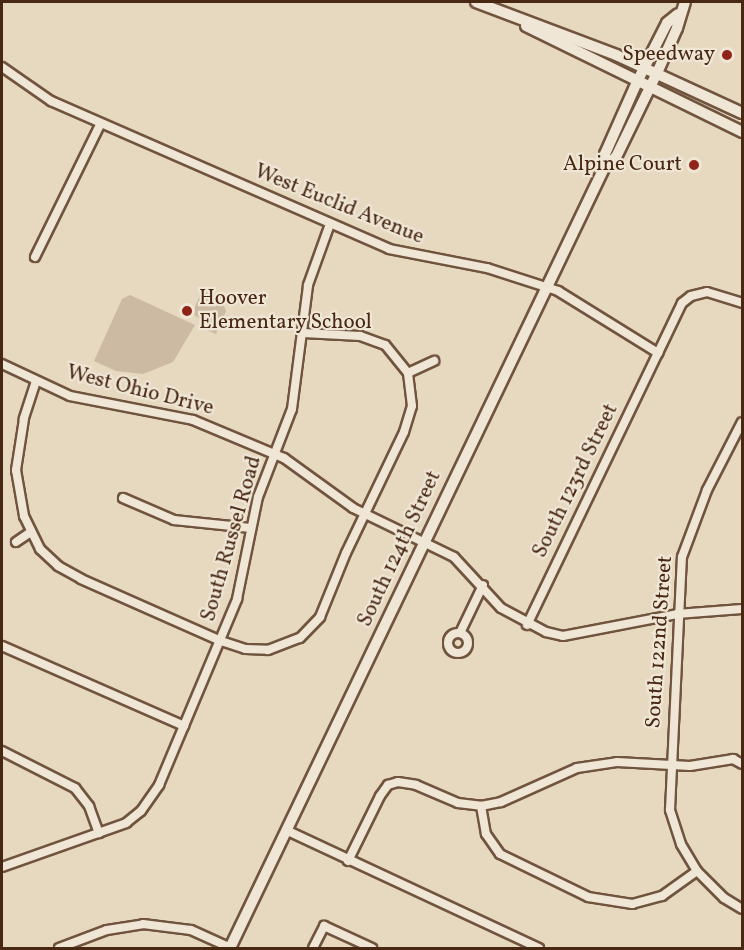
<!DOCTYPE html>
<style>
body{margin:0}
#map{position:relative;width:744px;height:950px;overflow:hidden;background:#e7d8c0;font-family:Vollkorn,serif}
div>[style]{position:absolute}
.green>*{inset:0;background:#ccbaa3}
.roads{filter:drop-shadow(2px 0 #70543e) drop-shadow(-2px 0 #70543e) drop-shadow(0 2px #70543e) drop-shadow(0 -2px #70543e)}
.street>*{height:8px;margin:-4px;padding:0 4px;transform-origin:4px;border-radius:4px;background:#efe6d6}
.street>.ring{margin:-4px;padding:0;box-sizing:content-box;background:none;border:8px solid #efe6d6;border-radius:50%}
.secondary>*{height:10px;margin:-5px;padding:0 5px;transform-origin:5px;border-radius:5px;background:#efe6d6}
.dots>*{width:16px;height:16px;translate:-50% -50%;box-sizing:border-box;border:3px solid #efe6d6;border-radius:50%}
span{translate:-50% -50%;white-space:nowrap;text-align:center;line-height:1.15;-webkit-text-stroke:4.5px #efe6d6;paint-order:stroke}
.poi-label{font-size:21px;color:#492813}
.right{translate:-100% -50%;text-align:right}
.left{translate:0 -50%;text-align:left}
.street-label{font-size:21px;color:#492813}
.frame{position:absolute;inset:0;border:3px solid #492813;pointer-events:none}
</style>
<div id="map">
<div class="green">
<i style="clip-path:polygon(202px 290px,214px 295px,215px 306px,224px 306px,226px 311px,216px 334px,200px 327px,202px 319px,192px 314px)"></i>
<i style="clip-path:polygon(130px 295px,195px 325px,173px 362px,143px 374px,116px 371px,94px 361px,122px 299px)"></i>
</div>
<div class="roads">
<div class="street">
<i style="left:2px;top:67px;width:60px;rotate:34.8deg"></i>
<i style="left:51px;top:101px;width:369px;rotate:23.6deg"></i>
<i style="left:389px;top:249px;width:100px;rotate:11deg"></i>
<i style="left:487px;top:268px;width:75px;rotate:17.9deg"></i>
<i style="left:558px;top:291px;width:118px;rotate:31.8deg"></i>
<i style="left:658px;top:353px;width:55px;rotate:-64.4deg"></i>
<i style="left:682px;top:303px;width:11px;rotate:-38deg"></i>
<i style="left:691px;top:296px;width:16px;rotate:-14deg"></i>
<i style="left:707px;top:292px;width:37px;rotate:17deg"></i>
<i style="left:35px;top:257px;width:149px;rotate:-63.8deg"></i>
<i style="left:2px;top:364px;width:75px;rotate:25.2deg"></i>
<i style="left:70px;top:396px;width:125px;rotate:11deg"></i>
<i style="left:193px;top:420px;width:99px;rotate:22.7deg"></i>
<i style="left:284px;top:458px;width:85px;rotate:35.9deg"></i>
<i style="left:353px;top:508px;width:112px;rotate:25.9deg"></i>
<i style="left:454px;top:557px;width:69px;rotate:47.3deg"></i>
<i style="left:501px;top:608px;width:51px;rotate:28.1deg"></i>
<i style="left:546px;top:632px;width:17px;rotate:13deg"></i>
<i style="left:563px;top:636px;width:116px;rotate:-10.9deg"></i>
<i style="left:677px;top:614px;width:65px;rotate:-4.4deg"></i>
<i style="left:408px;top:373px;width:29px;rotate:-25deg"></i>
<i style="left:36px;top:381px;width:40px;rotate:108deg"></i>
<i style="left:24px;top:419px;width:52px;rotate:98.9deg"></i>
<i style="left:16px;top:470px;width:47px;rotate:80.1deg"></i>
<i style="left:24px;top:516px;width:37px;rotate:64deg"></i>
<i style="left:40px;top:549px;width:25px;rotate:43deg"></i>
<i style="left:58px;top:566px;width:26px;rotate:29deg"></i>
<i style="left:81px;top:579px;width:153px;rotate:23.9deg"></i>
<i style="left:221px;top:641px;width:25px;rotate:18deg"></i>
<i style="left:245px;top:649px;width:23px;rotate:2deg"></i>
<i style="left:268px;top:650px;width:34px;rotate:-21deg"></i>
<i style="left:300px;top:638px;width:29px;rotate:-46deg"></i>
<i style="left:320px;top:617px;width:69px;rotate:-67.9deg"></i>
<i style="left:346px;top:553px;width:134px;rotate:-64.4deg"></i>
<i style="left:404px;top:432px;width:27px;rotate:-73deg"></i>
<i style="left:412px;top:406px;width:33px;rotate:-97deg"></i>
<i style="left:408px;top:373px;width:36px;rotate:-129deg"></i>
<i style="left:385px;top:345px;width:27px;rotate:-160deg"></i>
<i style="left:360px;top:336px;width:57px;rotate:-177deg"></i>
<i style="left:123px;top:498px;width:56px;rotate:23.3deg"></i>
<i style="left:174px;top:520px;width:77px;rotate:5.9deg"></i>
<i style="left:16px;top:542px;width:18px;rotate:-34deg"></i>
<i style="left:527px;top:625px;width:302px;rotate:-64.3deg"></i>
<i style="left:460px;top:633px;width:53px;rotate:-64.4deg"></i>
<i class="ring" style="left:448px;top:633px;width:12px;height:12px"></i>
<i style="left:2px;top:646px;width:199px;rotate:23.7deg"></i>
<i style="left:2px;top:751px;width:82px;rotate:26.9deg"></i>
<i style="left:75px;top:788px;width:23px;rotate:52deg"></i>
<i style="left:89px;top:806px;width:29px;rotate:70deg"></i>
<i style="left:481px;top:806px;width:28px;rotate:80deg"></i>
<i style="left:486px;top:834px;width:24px;rotate:55deg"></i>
<i style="left:500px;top:854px;width:98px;rotate:26deg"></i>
<i style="left:588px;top:897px;width:45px;rotate:9deg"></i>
<i style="left:632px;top:904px;width:31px;rotate:-15deg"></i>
<i style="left:662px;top:896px;width:43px;rotate:-35.5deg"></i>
<i style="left:697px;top:871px;width:38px;rotate:45deg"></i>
<i style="left:724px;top:898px;width:21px;rotate:31deg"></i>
<i style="left:288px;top:831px;width:277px;rotate:25deg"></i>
<i style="left:348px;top:861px;width:72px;rotate:-63.8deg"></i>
<i style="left:380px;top:796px;width:14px;rotate:-54deg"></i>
<i style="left:388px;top:785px;width:10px;rotate:-17deg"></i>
<i style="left:398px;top:782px;width:18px;rotate:9deg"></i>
<i style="left:416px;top:785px;width:46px;rotate:23.2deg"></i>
<i style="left:458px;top:803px;width:23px;rotate:7deg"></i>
<i style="left:481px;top:806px;width:20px;rotate:-11deg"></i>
<i style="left:501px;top:802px;width:83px;rotate:-24.1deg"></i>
<i style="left:577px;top:768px;width:40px;rotate:-8.5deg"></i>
<i style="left:617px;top:762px;width:73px;rotate:3.1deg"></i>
<i style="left:690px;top:766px;width:44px;rotate:-9.2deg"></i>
<i style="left:733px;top:759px;width:10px;rotate:29deg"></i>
<i style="left:2px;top:867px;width:132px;rotate:-19.5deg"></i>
<i style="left:126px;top:823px;width:19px;rotate:-39deg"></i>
<i style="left:141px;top:811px;width:32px;rotate:-55deg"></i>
<i style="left:159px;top:785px;width:202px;rotate:-67.2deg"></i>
<i style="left:237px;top:599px;width:104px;rotate:-78.4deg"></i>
<i style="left:258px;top:497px;width:94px;rotate:-68.9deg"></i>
<i style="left:292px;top:409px;width:125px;rotate:-82.6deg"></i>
<i style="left:308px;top:285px;width:65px;rotate:-70.2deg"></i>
<i style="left:697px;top:871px;width:31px;rotate:-121deg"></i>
<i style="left:681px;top:844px;width:36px;rotate:-108deg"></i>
<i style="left:670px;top:810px;width:253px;rotate:-87.3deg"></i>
<i style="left:682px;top:557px;width:72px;rotate:-69.5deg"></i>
<i style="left:707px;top:490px;width:76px;rotate:-62.8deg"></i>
<i style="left:59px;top:948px;width:51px;rotate:-20.6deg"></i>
<i style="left:107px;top:930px;width:36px;rotate:-9deg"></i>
<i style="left:143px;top:924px;width:48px;rotate:7.1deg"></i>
<i style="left:191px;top:930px;width:44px;rotate:24.2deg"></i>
<i style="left:313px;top:948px;width:25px;rotate:-63deg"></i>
<i style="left:324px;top:926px;width:53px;rotate:24.6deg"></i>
</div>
<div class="secondary">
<i style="left:476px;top:2px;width:150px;rotate:20.7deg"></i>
<i style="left:616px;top:55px;width:139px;rotate:24.7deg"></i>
<i style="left:526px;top:26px;width:241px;rotate:26.1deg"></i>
<i style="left:605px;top:166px;width:14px;rotate:-39deg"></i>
<i style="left:616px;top:157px;width:93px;rotate:-64deg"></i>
<i style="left:657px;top:73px;width:49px;rotate:-66deg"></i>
<i style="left:677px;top:28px;width:27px;rotate:-73deg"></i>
<i style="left:230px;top:948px;width:867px;rotate:-64.38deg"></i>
<i style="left:605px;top:166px;width:12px;rotate:-90deg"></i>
<i style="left:605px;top:154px;width:79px;rotate:-66deg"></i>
<i style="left:637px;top:82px;width:66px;rotate:-63deg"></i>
<i style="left:667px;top:23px;width:14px;rotate:-39deg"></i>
</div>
</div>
<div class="dots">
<i style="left:727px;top:55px;background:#8f2418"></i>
<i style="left:694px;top:165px;background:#8f2418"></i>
<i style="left:187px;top:311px;background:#8f2418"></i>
</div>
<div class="poi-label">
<span class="right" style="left:715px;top:55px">Speedway</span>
<span class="right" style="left:682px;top:165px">Alpine Court</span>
<span class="left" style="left:199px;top:311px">Hoover<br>Elementary School</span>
</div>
<div class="street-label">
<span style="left:339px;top:205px;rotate:22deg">West Euclid Avenue</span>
<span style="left:140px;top:391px;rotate:14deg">West Ohio Drive</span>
<span style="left:576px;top:481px;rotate:-64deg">South 123rd Street</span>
<span style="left:232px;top:539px;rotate:-74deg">South Russel Road</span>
<span style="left:400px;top:549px;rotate:-65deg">South 124th Street</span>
<span style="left:660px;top:642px;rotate:-86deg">South 122nd Street</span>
</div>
<div class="frame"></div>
</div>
